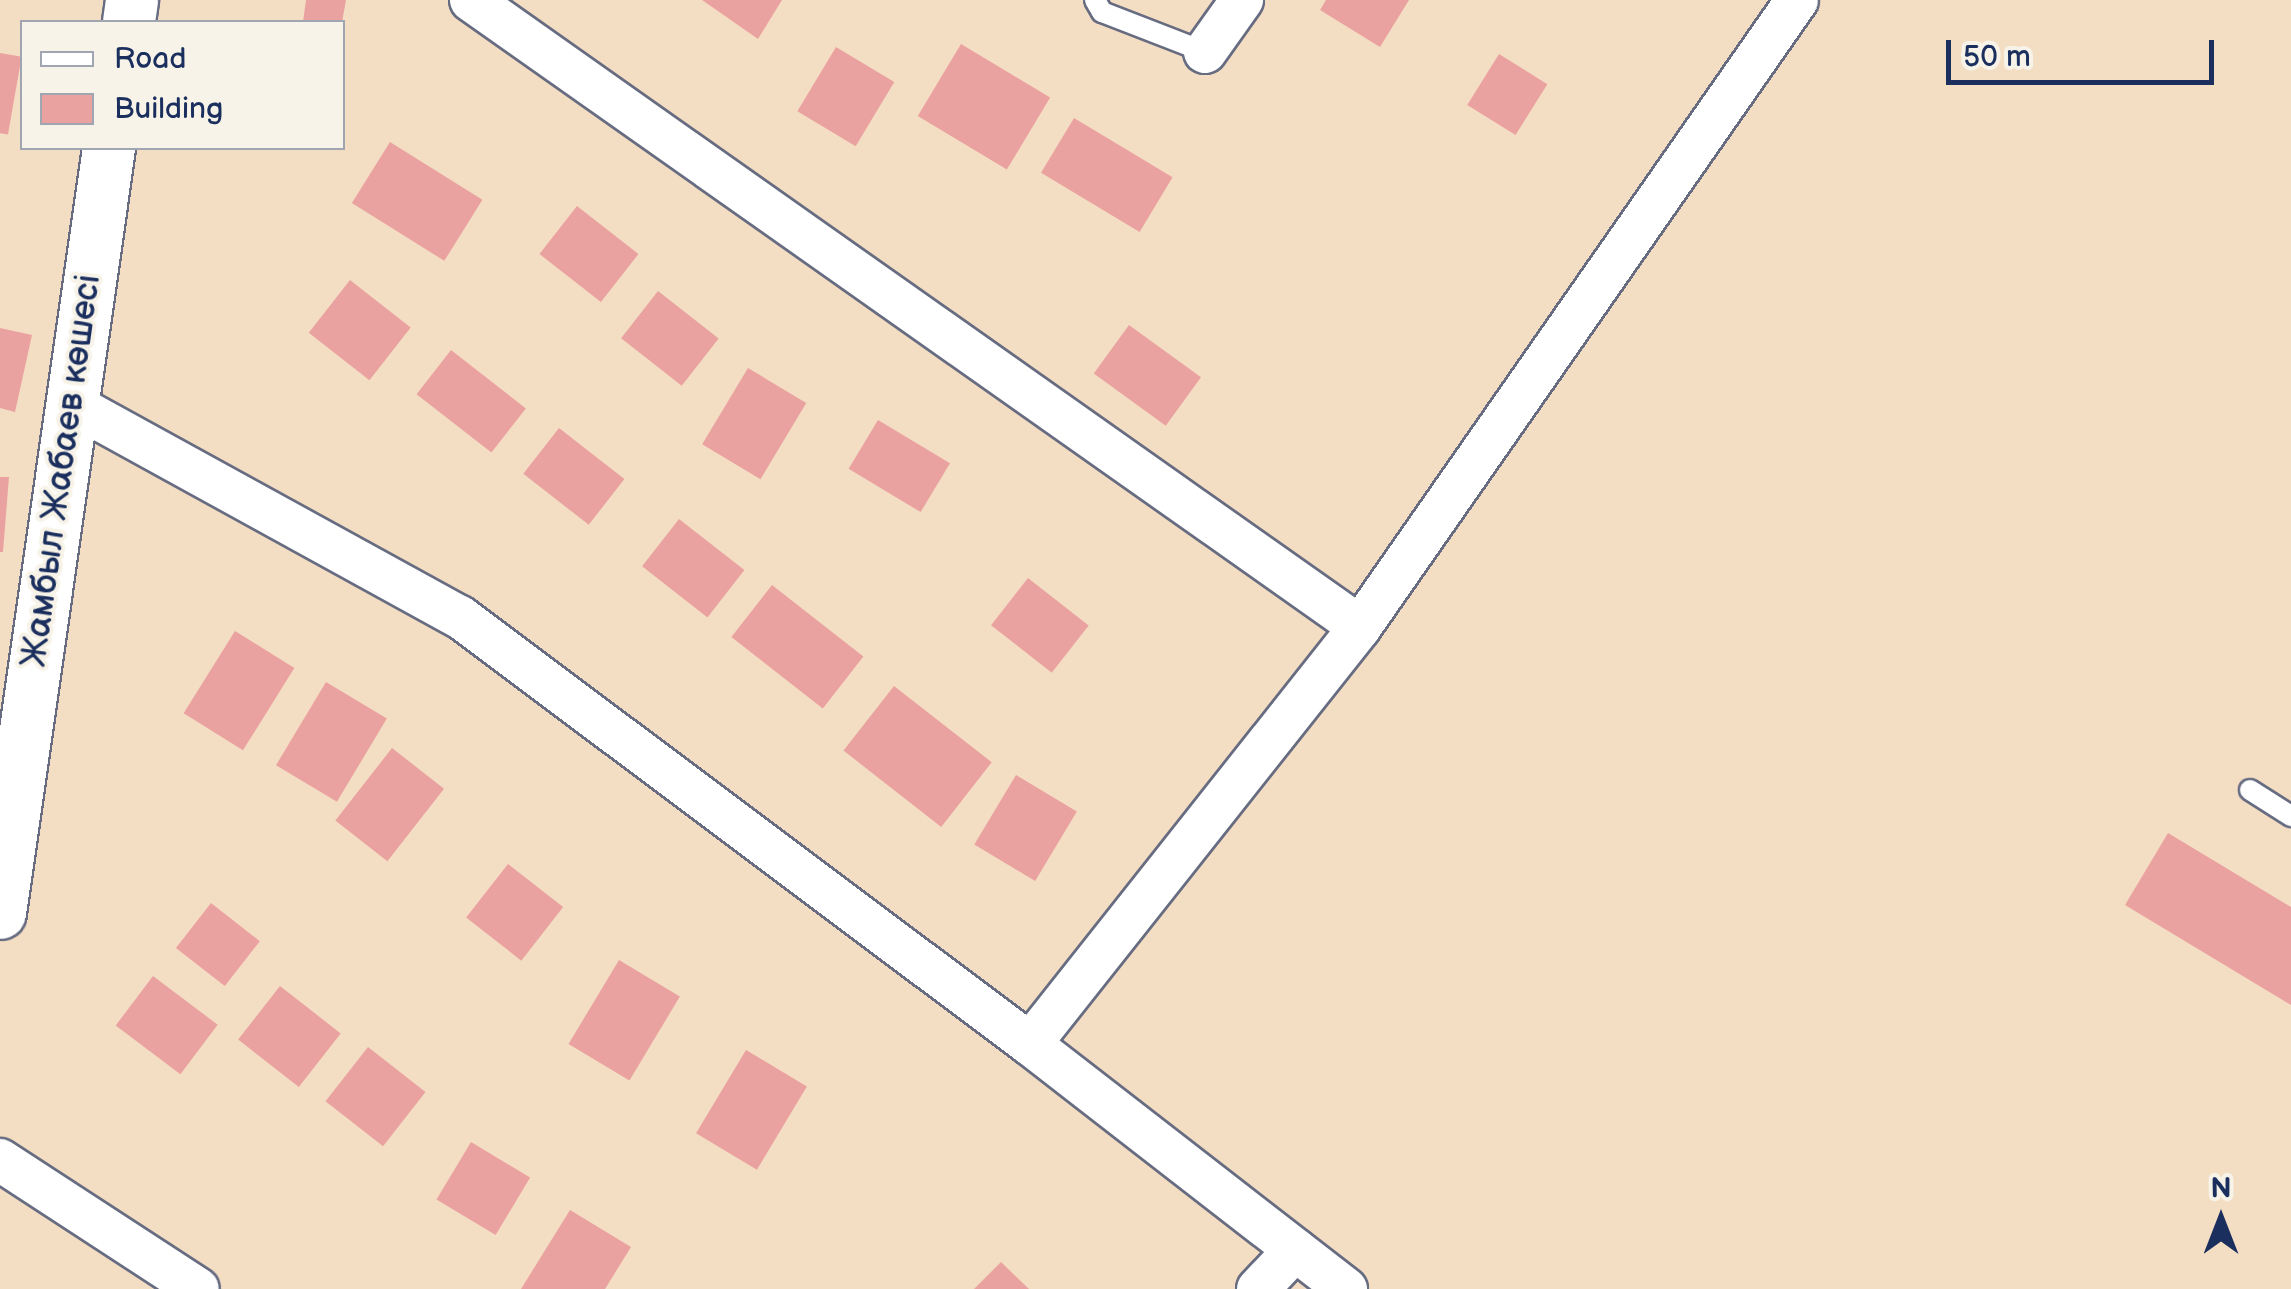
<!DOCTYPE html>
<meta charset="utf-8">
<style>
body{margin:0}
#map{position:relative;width:2291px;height:1289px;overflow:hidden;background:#f4dec3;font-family:"Balsamiq Sans",sans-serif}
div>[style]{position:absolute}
.building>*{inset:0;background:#eaa2a1;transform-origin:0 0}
.roads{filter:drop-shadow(2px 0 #676c81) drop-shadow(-2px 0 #676c81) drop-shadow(0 2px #676c81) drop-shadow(0 -2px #676c81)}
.service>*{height:20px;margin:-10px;padding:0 10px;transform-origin:10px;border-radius:10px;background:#fff}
.minor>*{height:42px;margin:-21px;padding:0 21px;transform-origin:21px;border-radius:21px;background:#fff}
.tertiary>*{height:52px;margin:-26px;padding:0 26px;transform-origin:26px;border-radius:26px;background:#fff}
span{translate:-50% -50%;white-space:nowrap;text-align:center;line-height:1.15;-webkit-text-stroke:8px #f7f3e8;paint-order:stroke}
.street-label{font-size:35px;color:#1b2f5e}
.legend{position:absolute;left:20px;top:20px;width:325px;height:130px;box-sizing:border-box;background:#f7f3e8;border:2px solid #9fa5b1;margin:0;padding:12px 18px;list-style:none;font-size:30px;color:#1b2f5e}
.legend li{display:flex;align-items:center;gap:20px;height:50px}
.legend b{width:50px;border:2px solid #9fa5b1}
.north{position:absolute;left:2171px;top:1169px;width:100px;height:100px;-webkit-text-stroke:8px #f7f3e8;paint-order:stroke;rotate:0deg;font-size:28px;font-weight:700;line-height:40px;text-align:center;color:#1b2f5e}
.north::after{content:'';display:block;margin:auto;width:35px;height:45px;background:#1b2f5e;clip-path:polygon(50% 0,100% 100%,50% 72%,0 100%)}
.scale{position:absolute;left:1946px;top:40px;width:268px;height:45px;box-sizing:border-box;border:5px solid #1b2f5e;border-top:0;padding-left:12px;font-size:30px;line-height:35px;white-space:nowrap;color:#1b2f5e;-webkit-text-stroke:8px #f7f3e8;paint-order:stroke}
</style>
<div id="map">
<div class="building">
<i style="clip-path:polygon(306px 0,346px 0,342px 22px,303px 22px)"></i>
<i style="clip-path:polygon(702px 0,782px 0,758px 39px)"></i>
<i style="clip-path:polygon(1326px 0,1409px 0,1380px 47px,1320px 10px)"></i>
<i style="left:961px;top:44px;width:104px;height:84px;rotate:31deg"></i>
<i style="left:836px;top:47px;width:68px;height:75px;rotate:31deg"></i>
<i style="left:0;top:53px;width:22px;height:79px;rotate:10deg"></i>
<i style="left:1499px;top:54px;width:57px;height:60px;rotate:32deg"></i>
<i style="left:1074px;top:118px;width:115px;height:64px;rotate:31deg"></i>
<i style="left:390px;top:142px;width:109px;height:72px;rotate:32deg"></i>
<i style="left:577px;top:206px;width:78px;height:61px;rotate:38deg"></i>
<i style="left:350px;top:280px;width:77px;height:67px;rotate:38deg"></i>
<i style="left:658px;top:291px;width:77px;height:60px;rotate:38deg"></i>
<i style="left:1129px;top:325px;width:89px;height:60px;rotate:36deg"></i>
<i style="clip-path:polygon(0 328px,32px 335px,15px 412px,0 408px)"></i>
<i style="left:451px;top:350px;width:95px;height:56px;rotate:38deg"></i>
<i style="left:748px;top:368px;width:68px;height:89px;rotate:31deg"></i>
<i style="left:878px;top:420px;width:84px;height:57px;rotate:31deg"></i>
<i style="left:559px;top:428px;width:83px;height:58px;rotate:38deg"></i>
<i style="clip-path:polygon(0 477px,9px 477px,3px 552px,0 552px)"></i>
<i style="left:679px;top:519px;width:83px;height:60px;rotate:38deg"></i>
<i style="left:1028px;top:578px;width:77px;height:60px;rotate:38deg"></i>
<i style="left:772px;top:585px;width:116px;height:66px;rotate:38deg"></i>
<i style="left:235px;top:631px;width:70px;height:97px;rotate:32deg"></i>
<i style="left:326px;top:682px;width:71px;height:97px;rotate:31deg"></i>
<i style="left:894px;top:686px;width:124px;height:82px;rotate:38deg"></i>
<i style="left:392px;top:748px;width:66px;height:92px;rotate:38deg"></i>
<i style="left:1016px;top:775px;width:71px;height:81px;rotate:31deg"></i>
<i style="clip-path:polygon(2168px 833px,2291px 907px,2291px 1005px,2125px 905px)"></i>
<i style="left:508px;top:864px;width:70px;height:68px;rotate:38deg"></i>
<i style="left:211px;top:903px;width:62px;height:57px;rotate:38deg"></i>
<i style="left:619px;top:960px;width:71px;height:98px;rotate:31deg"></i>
<i style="left:153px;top:976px;width:81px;height:62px;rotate:37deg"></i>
<i style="left:280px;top:986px;width:77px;height:68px;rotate:38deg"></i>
<i style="left:368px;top:1047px;width:73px;height:69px;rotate:38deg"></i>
<i style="left:746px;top:1050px;width:71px;height:97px;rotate:31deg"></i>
<i style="left:471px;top:1142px;width:69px;height:67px;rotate:31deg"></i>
<i style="clip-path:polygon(570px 1210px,631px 1247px,605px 1289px,521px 1289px)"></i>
<i style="clip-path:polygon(1001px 1262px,1029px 1289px,974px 1289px)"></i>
</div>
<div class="roads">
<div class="service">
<i style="left:1095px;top:0;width:14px;rotate:60deg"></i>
<i style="left:1102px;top:12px;width:110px;rotate:21.2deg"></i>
<i style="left:2250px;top:790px;width:49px;rotate:32.4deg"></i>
</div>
<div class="minor">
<i style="left:471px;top:0;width:1088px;rotate:35.19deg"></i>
<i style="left:1205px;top:52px;width:64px;rotate:-54.6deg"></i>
<i style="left:70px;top:403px;width:445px;rotate:28.8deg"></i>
<i style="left:460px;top:617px;width:712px;rotate:36.84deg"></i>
<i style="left:1030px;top:1044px;width:400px;rotate:37.8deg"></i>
<i style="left:1030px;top:1044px;width:532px;rotate:-51.64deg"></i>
<i style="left:1360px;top:627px;width:764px;rotate:-55.12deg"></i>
<i style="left:0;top:1160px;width:236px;rotate:33.1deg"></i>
<i style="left:1258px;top:1289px;width:54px;rotate:-46.5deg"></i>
</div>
<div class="tertiary">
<i style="left:129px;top:22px;width:22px;rotate:-82deg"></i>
<i style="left:0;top:913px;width:773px;rotate:-81.89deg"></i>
</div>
</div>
<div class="street-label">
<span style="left:62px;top:471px;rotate:-82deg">Жамбыл Жабаев көшесі</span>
</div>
<ul class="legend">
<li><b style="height:12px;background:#fff"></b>Road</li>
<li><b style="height:28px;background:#eaa2a1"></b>Building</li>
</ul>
<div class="north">N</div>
<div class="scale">50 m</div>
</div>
